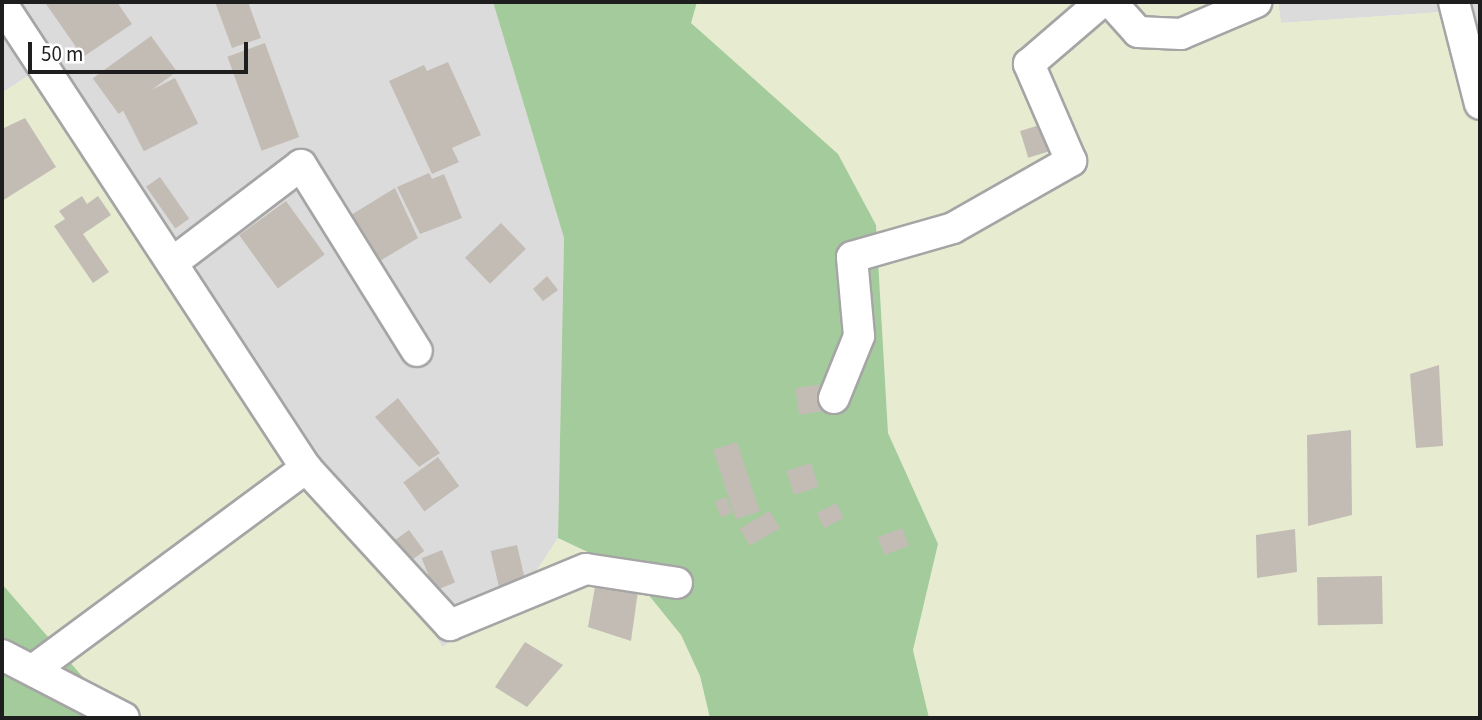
<!DOCTYPE html>
<style>
body{margin:0}
#map{position:relative;width:1482px;height:720px;overflow:hidden;background:#efede5;font-family:"Source Sans 3",sans-serif}
div>[style]{position:absolute}
.residential>*{inset:0;background:#dcdbdb}
.farmland>*{inset:0;background:#e7ecd1}
.forest>*{inset:0;background:#a4cb9c}
.building>*{inset:0;background:#c3bcb5;transform-origin:0 0}
.roads{filter:drop-shadow(2px 0 #a5a5a5) drop-shadow(-2px 0 #a5a5a5) drop-shadow(0 2px #a5a5a5) drop-shadow(0 -2px #a5a5a5)}
.street>*{height:30px;margin:-15px;padding:0 15px;transform-origin:15px;border-radius:15px;background:#fff}
span{translate:-50% -50%;white-space:nowrap;text-align:center;line-height:1.15;-webkit-text-stroke:6px #fff;paint-order:stroke}
.frame{position:absolute;inset:0;border:4px solid #1e1e1e;pointer-events:none}
.scale{position:absolute;left:28px;top:42px;width:220px;height:32px;box-sizing:border-box;border:4px solid #1e1e1e;border-top:0;padding-left:9px;font-size:21px;line-height:24px;white-space:nowrap;color:#1e1e1e;-webkit-text-stroke:5px #fff;paint-order:stroke}
</style>
<div id="map">
<div class="residential">
<i style="clip-path:polygon(2px 2px,493px 2px,564px 238px,558px 538px,523px 591px,443px 648px,362px 513px,310px 449px,50px 61px,2px 93px)"></i>
<i style="clip-path:polygon(1278px 2px,1480px 2px,1480px 104px,1457px 11px,1281px 23px)"></i>
</div>
<div class="farmland">
<i style="clip-path:polygon(697px 2px,1278px 2px,1281px 23px,1457px 11px,1480px 104px,1480px 718px,929px 718px,913px 650px,938px 544px,888px 433px,876px 225px,690px 23px)"></i>
<i style="clip-path:polygon(51px 61px,196px 264px,205px 291px,310px 449px,362px 513px,442px 647px,523px 591px,558px 538px,630px 572px,681px 635px,700px 676px,710px 718px,126px 718px,108px 706px,2px 584px,2px 93px)"></i>
</div>
<div class="forest">
<i style="clip-path:polygon(493px 2px,697px 2px,691px 23px,838px 154px,876px 225px,888px 433px,938px 544px,913px 650px,929px 718px,710px 718px,700px 676px,681px 635px,630px 572px,558px 538px,564px 238px)"></i>
<i style="clip-path:polygon(2px 584px,108px 706px,126px 718px,2px 718px)"></i>
</div>
<div class="building">
<i style="clip-path:polygon(117px 2px,132px 24px,83px 57px,46px 4px)"></i>
<i style="clip-path:polygon(215px 2px,248px 2px,261px 38px,232px 48px)"></i>
<i style="left:151px;top:36px;width:44px;height:72px;rotate:54deg"></i>
<i style="left:265px;top:43px;width:100px;height:40px;rotate:70deg"></i>
<i style="clip-path:polygon(448px 62px,481px 135px,452px 148px,459px 162px,432px 174px,389px 81px,424px 65px,427px 71px)"></i>
<i style="left:175px;top:78px;width:51px;height:61px;rotate:63deg"></i>
<i style="clip-path:polygon(25px 118px,56px 167px,2px 201px,2px 129px)"></i>
<i style="left:1043px;top:124px;width:28px;height:24px;rotate:73deg"></i>
<i style="clip-path:polygon(429px 173px,432px 179px,444px 174px,462px 218px,420px 234px,397px 187px)"></i>
<i style="left:160px;top:177px;width:51px;height:17px;rotate:55deg"></i>
<i style="clip-path:polygon(395px 188px,418px 238px,375px 264px,351px 215px)"></i>
<i style="clip-path:polygon(82px 196px,87px 204px,98px 196px,111px 215px,83px 234px,109px 272px,93px 283px,54px 226px,65px 219px,59px 211px)"></i>
<i style="left:286px;top:201px;width:66px;height:58px;rotate:54deg"></i>
<i style="left:501px;top:223px;width:36px;height:50px;rotate:46deg"></i>
<i style="clip-path:polygon(547px 276px,558px 290px,543px 301px,533px 289px)"></i>
<i style="clip-path:polygon(1439px 365px,1443px 446px,1416px 448px,1410px 374px)"></i>
<i style="left:823px;top:384px;width:27px;height:28px;rotate:82deg"></i>
<i style="clip-path:polygon(398px 398px,440px 453px,419px 467px,375px 417px)"></i>
<i style="clip-path:polygon(1351px 430px,1352px 515px,1308px 526px,1307px 435px)"></i>
<i style="left:737px;top:442px;width:73px;height:25px;rotate:72deg"></i>
<i style="left:438px;top:457px;width:36px;height:43px;rotate:54deg"></i>
<i style="left:811px;top:463px;width:25px;height:26px;rotate:72deg"></i>
<i style="left:726px;top:497px;width:17px;height:12px;rotate:69deg"></i>
<i style="left:836px;top:503px;width:17px;height:22px;rotate:62deg"></i>
<i style="left:770px;top:511px;width:20px;height:35px;rotate:60deg"></i>
<i style="left:902px;top:528px;width:19px;height:26px;rotate:69deg"></i>
<i style="clip-path:polygon(1295px 529px,1297px 572px,1257px 578px,1256px 535px)"></i>
<i style="left:409px;top:530px;width:26px;height:18px;rotate:54deg"></i>
<i style="left:517px;top:545px;width:36px;height:27px;rotate:77deg"></i>
<i style="left:442px;top:550px;width:35px;height:22px;rotate:68deg"></i>
<i style="left:1382px;top:576px;width:48px;height:65px;rotate:89deg"></i>
<i style="clip-path:polygon(596px 581px,638px 591px,631px 641px,588px 627px)"></i>
<i style="clip-path:polygon(525px 642px,563px 665px,527px 707px,495px 687px)"></i>
</div>
<div class="roads">
<div class="street">
<i style="left:1111px;top:2px;width:40px;rotate:48deg"></i>
<i style="left:1138px;top:32px;width:43px;rotate:2.7deg"></i>
<i style="left:1181px;top:34px;width:82px;rotate:-23.1deg"></i>
<i style="left:1454px;top:2px;width:105px;rotate:75.7deg"></i>
<i style="left:2px;top:4px;width:555px;rotate:56.77deg"></i>
<i style="left:306px;top:468px;width:213px;rotate:47.5deg"></i>
<i style="left:450px;top:625px;width:147px;rotate:-22.4deg"></i>
<i style="left:586px;top:569px;width:92px;rotate:8.7deg"></i>
<i style="left:172px;top:263px;width:162px;rotate:-37.2deg"></i>
<i style="left:301px;top:165px;width:219px;rotate:58.1deg"></i>
<i style="left:834px;top:398px;width:67px;rotate:-68deg"></i>
<i style="left:859px;top:336px;width:79px;rotate:-95.1deg"></i>
<i style="left:852px;top:257px;width:105px;rotate:-16deg"></i>
<i style="left:953px;top:228px;width:136px;rotate:-29.6deg"></i>
<i style="left:1071px;top:161px;width:106px;rotate:-113.4deg"></i>
<i style="left:1029px;top:64px;width:95px;rotate:-40.7deg"></i>
<i style="left:2px;top:655px;width:137px;rotate:27.3deg"></i>
<i style="left:33px;top:670px;width:340px;rotate:-36.5deg"></i>
</div>
</div>
<div class="frame"></div>
<div class="scale">50 m</div>
</div>
